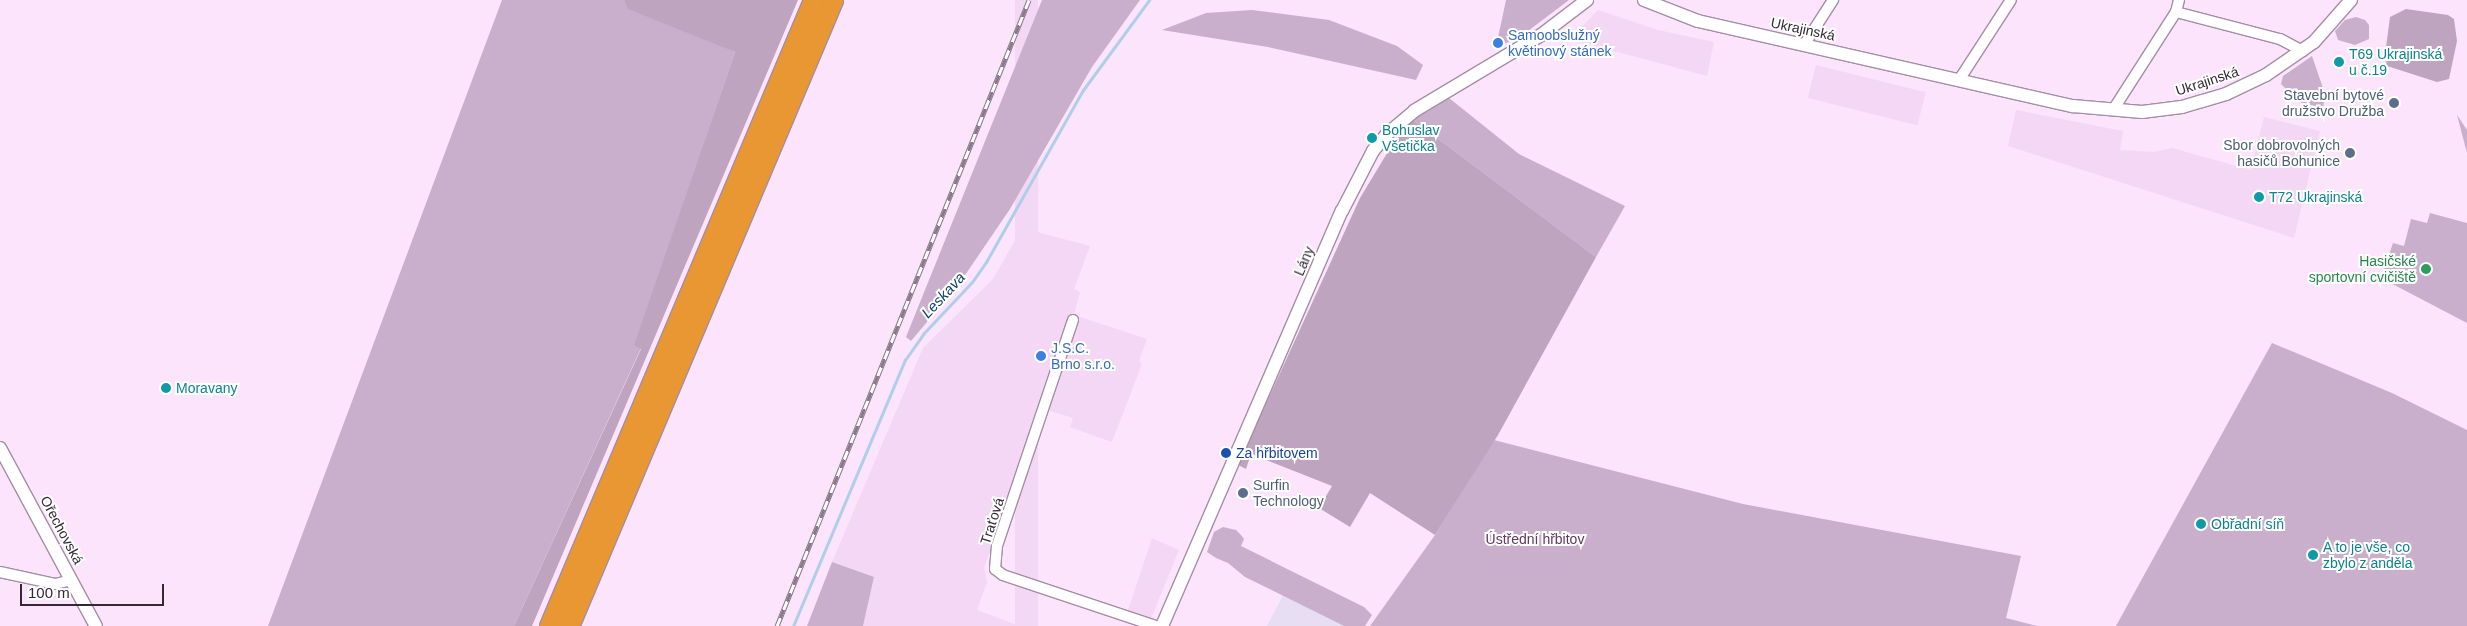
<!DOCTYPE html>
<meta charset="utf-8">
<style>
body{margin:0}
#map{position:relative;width:2467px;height:626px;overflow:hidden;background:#fbe4fc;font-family:Helvetica,sans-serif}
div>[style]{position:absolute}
.commercial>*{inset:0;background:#e7def3}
.built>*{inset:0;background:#f4d7f5;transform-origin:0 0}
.green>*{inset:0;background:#c9afcb}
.forest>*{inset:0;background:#bfa4c0}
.stream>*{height:3px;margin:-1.5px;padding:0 1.5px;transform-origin:1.5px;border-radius:1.5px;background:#afcfe9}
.roads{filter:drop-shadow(1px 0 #a48ea5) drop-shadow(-1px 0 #a48ea5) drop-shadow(0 1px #a48ea5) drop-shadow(0 -1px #a48ea5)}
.minor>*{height:10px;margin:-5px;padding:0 5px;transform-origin:5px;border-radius:5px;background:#fff}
.tertiary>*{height:12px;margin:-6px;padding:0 6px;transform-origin:6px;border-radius:6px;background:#fff}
.motorway>*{height:19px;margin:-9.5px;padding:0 9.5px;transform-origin:9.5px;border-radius:9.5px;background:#e89733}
.rail>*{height:5px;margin-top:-2.5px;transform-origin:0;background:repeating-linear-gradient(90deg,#fff 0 9px,#89798a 0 18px);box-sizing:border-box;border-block:1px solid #89798a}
.dots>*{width:14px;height:14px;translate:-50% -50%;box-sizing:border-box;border:2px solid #fff;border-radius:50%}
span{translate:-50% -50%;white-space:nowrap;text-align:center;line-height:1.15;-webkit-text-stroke:4px #fff;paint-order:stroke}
.street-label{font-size:14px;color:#322933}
.shop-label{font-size:14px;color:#366cbe}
.left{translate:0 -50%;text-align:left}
.culture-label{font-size:14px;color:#0d838f}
.service-label{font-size:14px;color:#4e5e75}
.right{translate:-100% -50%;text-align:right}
.leisure-label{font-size:14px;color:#27864d}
.transit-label{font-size:14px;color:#164399}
.park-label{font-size:14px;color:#5d385f}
.water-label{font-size:15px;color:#0d4265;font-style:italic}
.scale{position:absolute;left:20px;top:584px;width:144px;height:22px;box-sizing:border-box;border:2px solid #322933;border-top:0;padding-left:6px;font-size:15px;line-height:18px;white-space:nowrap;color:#322933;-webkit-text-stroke:4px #fff;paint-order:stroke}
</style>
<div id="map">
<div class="commercial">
<i style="clip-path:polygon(1283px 595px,1344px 626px,1267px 626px)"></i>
</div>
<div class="built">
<i style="left:1015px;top:0;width:23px;height:675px"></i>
<i style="clip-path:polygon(1598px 10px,1658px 30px,1714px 42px,1707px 76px,1570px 39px)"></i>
<i style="left:1816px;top:65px;width:113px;height:34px;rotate:14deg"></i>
<i style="clip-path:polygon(2016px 110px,2123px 131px,2120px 150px,2153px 152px,2172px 148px,2251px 170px,2264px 117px,2320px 131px,2294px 238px,2008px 146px)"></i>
<i style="clip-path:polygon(1022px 228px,1090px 246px,1074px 289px,1080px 292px,1074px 315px,1147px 339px,1139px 361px,1142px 364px,1112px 442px,1070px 427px,1073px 418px,1041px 408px,984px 568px,987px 582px,977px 610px,1019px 626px,863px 626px,874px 578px,832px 562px,923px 348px,993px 279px)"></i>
<i style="clip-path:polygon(1152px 538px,1179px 550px,1148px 626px,1136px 626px,1124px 622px)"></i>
</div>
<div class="green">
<i style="clip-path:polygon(502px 0,624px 0,735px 52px,635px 344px,641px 348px,514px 626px,268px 626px)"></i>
<i style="clip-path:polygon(1042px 0,1140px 0,1092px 67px,1010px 209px,959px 284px,911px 341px,906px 337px)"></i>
<i style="clip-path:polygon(1506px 0,1569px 0,1520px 37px,1496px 47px)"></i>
<i style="clip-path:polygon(1252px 10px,1329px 20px,1397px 46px,1423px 65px,1416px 80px,1268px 47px,1162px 30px,1206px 13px)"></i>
<i style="clip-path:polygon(2356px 17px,2365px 20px,2369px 25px,2369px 39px,2355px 45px,2338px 40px,2335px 31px,2345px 20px)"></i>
<i style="clip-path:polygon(2312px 56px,2325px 94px,2323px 108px,2299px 102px,2281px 84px,2283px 76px)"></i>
<i style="clip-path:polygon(1449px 98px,1519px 154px,1625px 206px,1596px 257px,1413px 120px)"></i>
<i style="clip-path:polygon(2457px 115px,2467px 130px,2467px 153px)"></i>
<i style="clip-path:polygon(2430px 213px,2467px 223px,2467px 323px,2381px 278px,2393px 243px,2404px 246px,2411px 219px,2427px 223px)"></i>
<i style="clip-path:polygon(2272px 343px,2392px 393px,2467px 430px,2467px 626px,2116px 626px)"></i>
<i style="clip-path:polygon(1494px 440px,1743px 504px,2021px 556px,2006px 618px,2037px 626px,1370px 626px,1435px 535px)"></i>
<i style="clip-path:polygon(1223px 527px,1236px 530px,1241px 535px,1244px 539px,1241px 546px,1364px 607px,1372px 615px,1365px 626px,1344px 626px,1245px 577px,1228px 563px,1216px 558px,1207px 552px,1214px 532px)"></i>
<i style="clip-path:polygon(832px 562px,874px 577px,863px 626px,807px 626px)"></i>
</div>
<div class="forest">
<i style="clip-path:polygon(624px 0,798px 0,532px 626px,514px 626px,641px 349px,634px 345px,735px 52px,628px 9px)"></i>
<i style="clip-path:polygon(2406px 9px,2448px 15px,2454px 19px,2457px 41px,2449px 79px,2437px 82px,2387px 66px,2385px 55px,2390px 17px)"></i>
<i style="clip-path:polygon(1413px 120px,1596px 257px,1498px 435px,1435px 535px,1370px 493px,1350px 527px,1319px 508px,1332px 486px,1251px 454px,1246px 469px,1238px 465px,1360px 198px,1392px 145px)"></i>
</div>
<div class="stream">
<i style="left:793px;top:626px;width:289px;rotate:-67.2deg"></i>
<i style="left:905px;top:360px;width:32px;rotate:-55deg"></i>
<i style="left:923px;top:334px;width:71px;rotate:-46.7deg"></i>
<i style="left:972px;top:282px;width:24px;rotate:-55deg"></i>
<i style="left:986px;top:262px;width:197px;rotate:-60.6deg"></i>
<i style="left:1083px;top:90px;width:112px;rotate:-53.7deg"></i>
</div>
<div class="roads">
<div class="minor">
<i style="left:2176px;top:12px;width:12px;rotate:-76deg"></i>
<i style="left:1804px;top:45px;width:54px;rotate:-57.2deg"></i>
<i style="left:1959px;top:80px;width:95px;rotate:-57deg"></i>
<i style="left:2113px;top:110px;width:117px;rotate:-57.3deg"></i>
<i style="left:2176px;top:12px;width:107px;rotate:14.6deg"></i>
<i style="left:2280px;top:39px;width:26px;rotate:28deg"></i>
<i style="left:1073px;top:320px;width:238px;rotate:108.6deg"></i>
<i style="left:997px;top:546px;width:23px;rotate:95deg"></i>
<i style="left:995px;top:569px;width:10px;rotate:37deg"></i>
<i style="left:1003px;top:575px;width:160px;rotate:18.5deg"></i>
<i style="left:0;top:572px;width:56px;rotate:12.3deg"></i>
<i style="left:55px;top:584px;width:17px;rotate:-13deg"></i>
</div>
<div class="tertiary">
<i style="left:1644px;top:0;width:58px;rotate:21.3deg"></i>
<i style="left:1698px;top:21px;width:385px;rotate:12.8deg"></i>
<i style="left:2073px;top:106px;width:69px;rotate:5deg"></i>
<i style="left:2142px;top:112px;width:40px;rotate:-7.1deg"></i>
<i style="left:2182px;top:107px;width:46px;rotate:-16.5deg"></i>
<i style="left:2226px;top:94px;width:44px;rotate:-25.4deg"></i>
<i style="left:2266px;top:75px;width:58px;rotate:-34.5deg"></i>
<i style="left:2314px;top:42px;width:56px;rotate:-48.6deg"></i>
<i style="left:0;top:448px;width:202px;rotate:61.7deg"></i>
<i style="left:1162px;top:626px;width:452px;rotate:-66.6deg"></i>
<i style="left:1342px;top:211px;width:68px;rotate:-62.7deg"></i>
<i style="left:1373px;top:151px;width:22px;rotate:-51deg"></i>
<i style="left:1387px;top:134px;width:35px;rotate:-40deg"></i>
<i style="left:1414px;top:111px;width:148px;rotate:-30.9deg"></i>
<i style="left:1541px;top:35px;width:58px;rotate:-37.3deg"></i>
</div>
<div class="motorway">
<i style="left:549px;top:626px;width:679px;rotate:-67.13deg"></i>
<i style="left:569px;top:626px;width:679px;rotate:-67.13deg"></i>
</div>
</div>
<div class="rail">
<i style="left:777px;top:626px;width:675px;rotate:-68.07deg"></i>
</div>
<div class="dots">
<i style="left:1498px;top:43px;background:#3f7fe0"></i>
<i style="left:2339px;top:62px;background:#0f9aa8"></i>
<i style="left:2394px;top:103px;background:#5c6f8a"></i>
<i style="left:1372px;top:138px;background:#0f9aa8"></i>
<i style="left:2350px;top:153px;background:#5c6f8a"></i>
<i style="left:2259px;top:197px;background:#0f9aa8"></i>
<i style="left:2426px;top:269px;background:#2e9e5b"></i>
<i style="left:1041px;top:356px;background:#3f7fe0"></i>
<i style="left:166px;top:388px;background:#0f9aa8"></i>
<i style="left:1226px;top:453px;background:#1a4fb4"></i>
<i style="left:1243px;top:493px;background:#5c6f8a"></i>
<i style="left:2201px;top:524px;background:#0f9aa8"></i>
<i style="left:2313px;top:555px;background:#0f9aa8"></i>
</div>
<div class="street-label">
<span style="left:1803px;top:29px;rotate:12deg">Ukrajinská</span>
<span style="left:2207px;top:81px;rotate:-18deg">Ukrajinská</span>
<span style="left:1304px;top:261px;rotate:-67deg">Lány</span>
<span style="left:992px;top:521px;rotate:-72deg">Traťová</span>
<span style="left:62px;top:530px;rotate:62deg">Ořechovská</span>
</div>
<div class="shop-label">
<span class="left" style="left:1508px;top:43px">Samoobslužný<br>květinový stánek</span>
<span class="left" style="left:1051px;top:356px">J.S.C.<br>Brno s.r.o.</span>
</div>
<div class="culture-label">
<span class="left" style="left:2349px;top:62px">T69 Ukrajinská<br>u č.19</span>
<span class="left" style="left:1382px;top:138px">Bohuslav<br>Všetička</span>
<span class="left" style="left:2269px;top:197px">T72 Ukrajinská</span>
<span class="left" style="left:176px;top:388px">Moravany</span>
<span class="left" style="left:2211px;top:524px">Obřadní síň</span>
<span class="left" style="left:2323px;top:555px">A to je vše, co<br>zbylo z anděla</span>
</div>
<div class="service-label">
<span class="right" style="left:2384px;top:103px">Stavební bytové<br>družstvo Družba</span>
<span class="right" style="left:2340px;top:153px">Sbor dobrovolných<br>hasičů Bohunice</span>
<span class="left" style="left:1253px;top:493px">Surfin<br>Technology</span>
</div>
<div class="leisure-label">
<span class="right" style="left:2416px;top:269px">Hasičské<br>sportovní cvičiště</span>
</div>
<div class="transit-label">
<span class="left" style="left:1236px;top:453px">Za hřbitovem</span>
</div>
<div class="park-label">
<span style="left:1535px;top:539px">Ústřední hřbitov</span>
</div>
<div class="water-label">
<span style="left:943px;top:295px;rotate:-47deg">Leskava</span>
</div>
<div class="scale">100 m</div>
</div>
